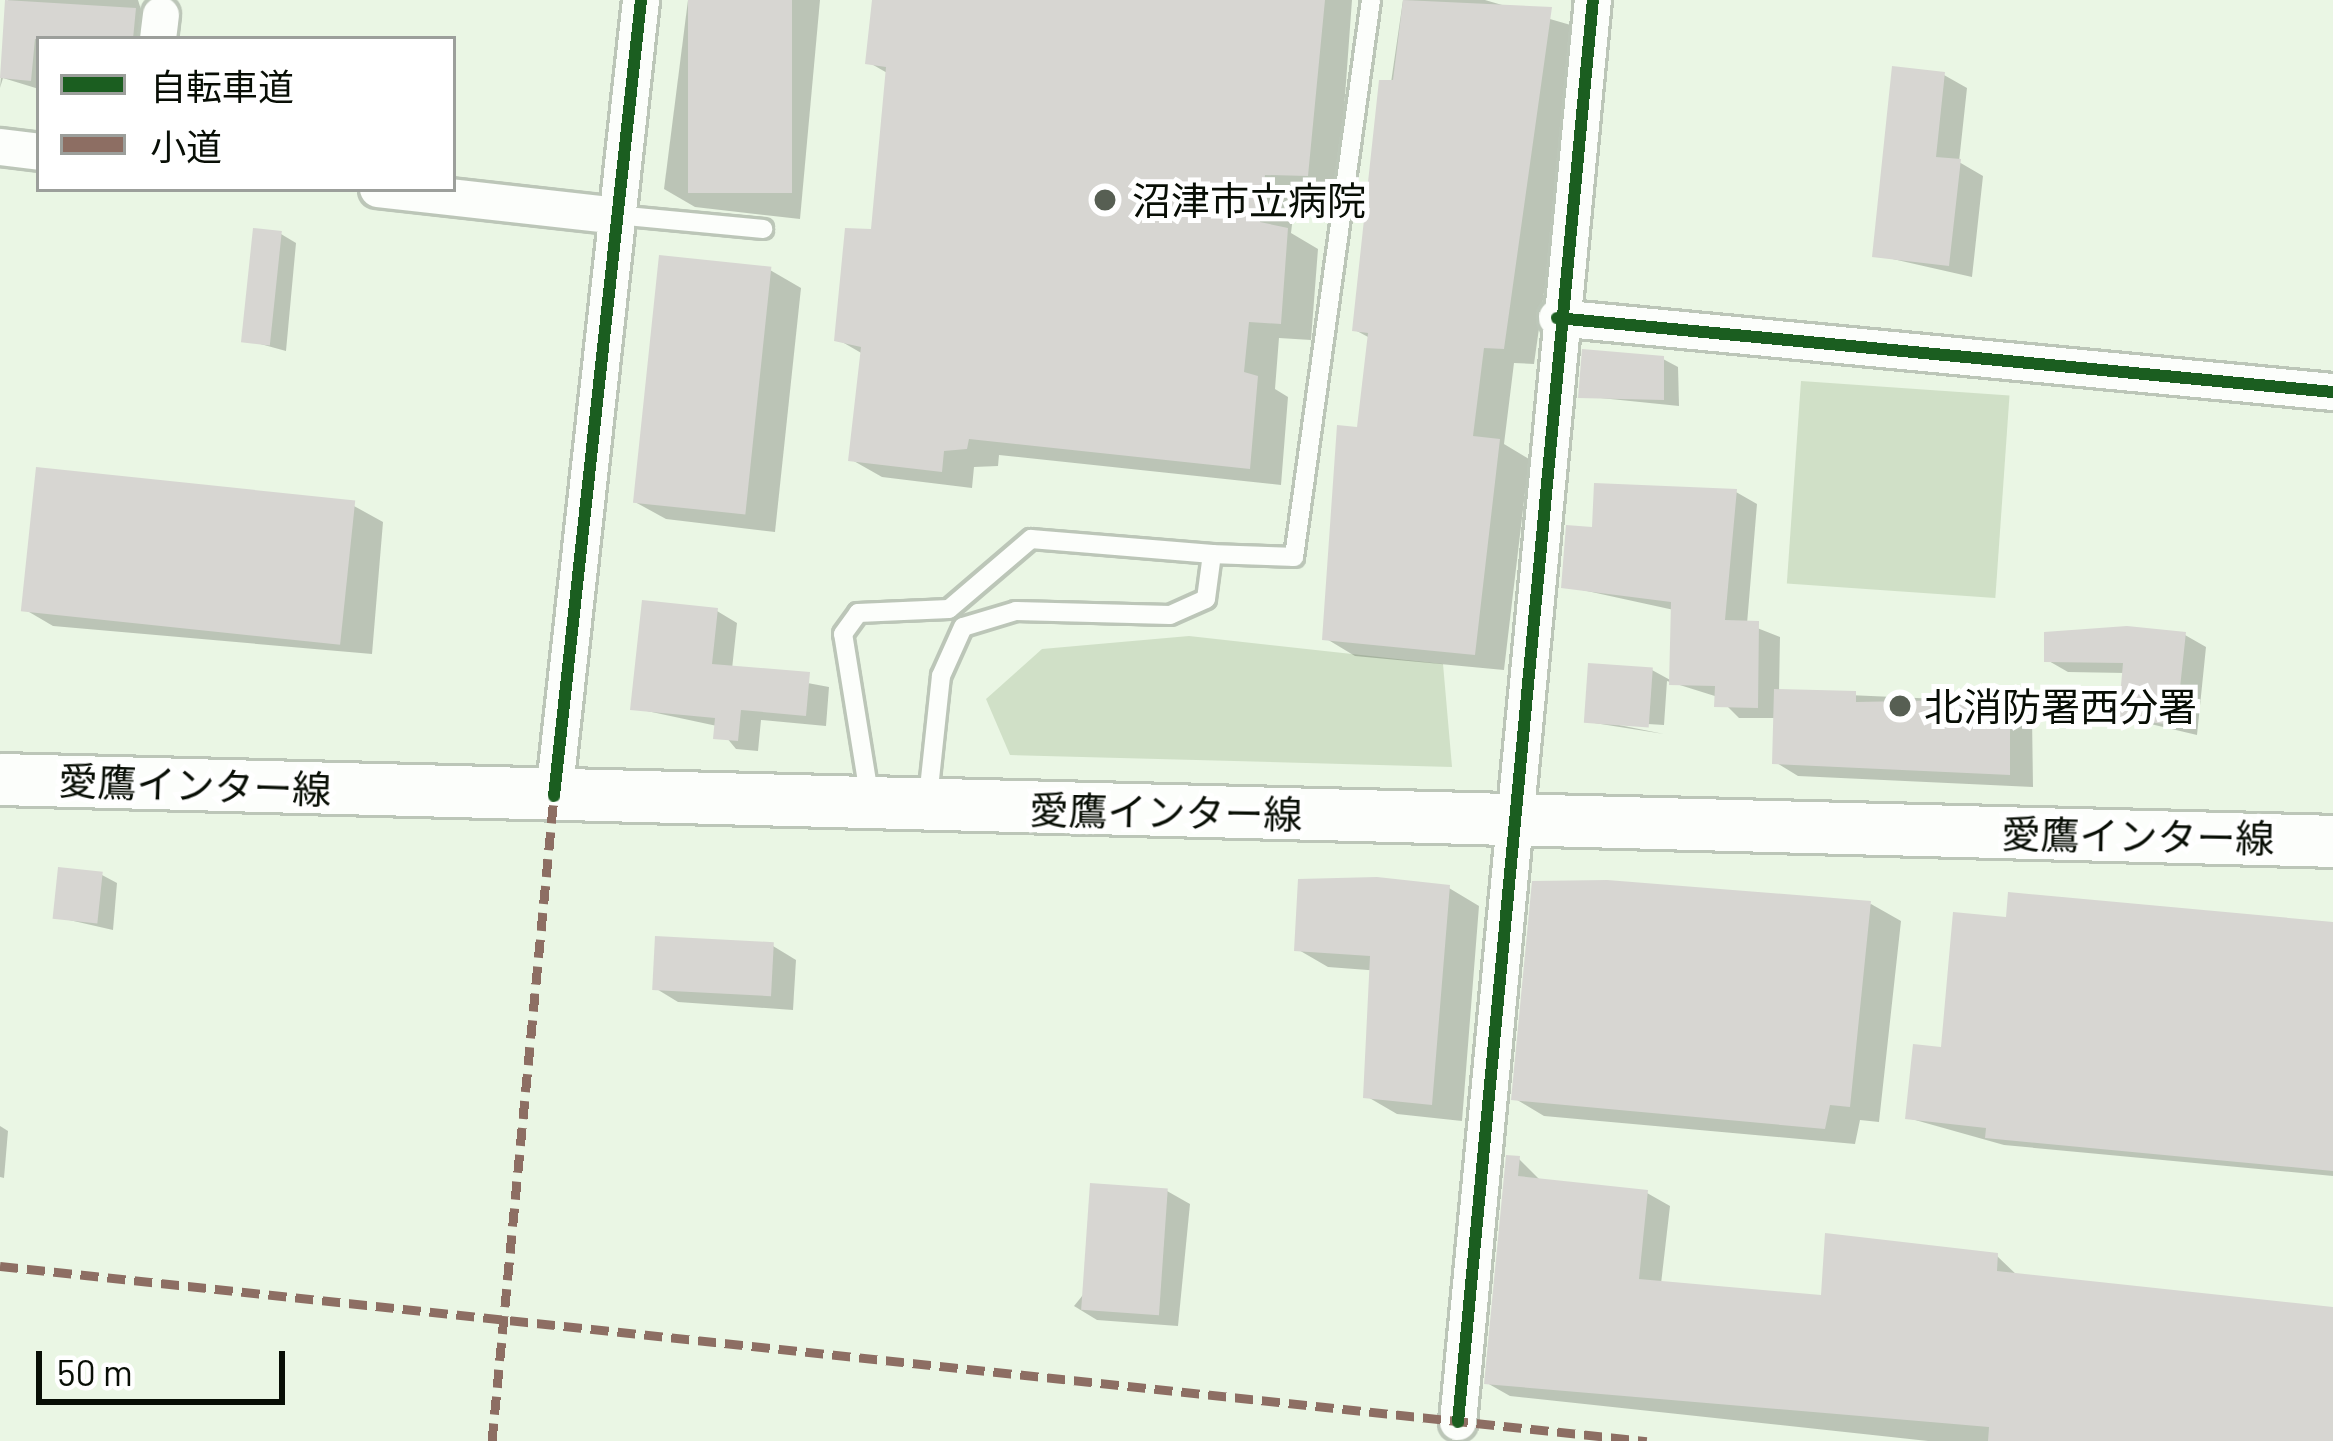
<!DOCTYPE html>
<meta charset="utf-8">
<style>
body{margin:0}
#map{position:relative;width:2333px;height:1441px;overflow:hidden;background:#eaf6e4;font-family:Barlow,"Noto Sans JP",sans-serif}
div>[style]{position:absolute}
.green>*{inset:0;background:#d0e0c7;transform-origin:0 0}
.shadow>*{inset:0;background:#0003}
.building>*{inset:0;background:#d7d6d2;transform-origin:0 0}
.roads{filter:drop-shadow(3px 0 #bcc6b8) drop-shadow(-3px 0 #bcc6b8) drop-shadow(0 3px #bcc6b8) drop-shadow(0 -3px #bcc6b8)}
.service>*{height:18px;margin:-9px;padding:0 9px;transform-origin:9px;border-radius:9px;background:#fcfefb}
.minor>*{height:36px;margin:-18px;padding:0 18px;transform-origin:18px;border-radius:18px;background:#fcfefb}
.secondary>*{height:51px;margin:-25.5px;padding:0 25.5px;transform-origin:25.5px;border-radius:25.5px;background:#fcfefb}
.quiet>*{height:9px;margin-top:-4.5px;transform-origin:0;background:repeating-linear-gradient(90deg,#8d6e63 0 18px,transparent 0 27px)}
.cycleway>*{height:12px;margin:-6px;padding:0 6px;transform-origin:6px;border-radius:6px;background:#1b5e20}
.dots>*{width:33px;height:33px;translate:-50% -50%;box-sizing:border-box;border:6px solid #fff;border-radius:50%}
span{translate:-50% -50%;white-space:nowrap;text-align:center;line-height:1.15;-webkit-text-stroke:10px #fff;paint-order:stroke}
.poi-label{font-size:39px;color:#080e05}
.left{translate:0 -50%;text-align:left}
.street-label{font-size:39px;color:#080e05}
.legend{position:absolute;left:36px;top:36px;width:420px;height:156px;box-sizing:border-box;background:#fff;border:3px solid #9c9f9b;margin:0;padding:15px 21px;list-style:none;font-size:36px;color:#080e05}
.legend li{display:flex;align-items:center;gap:24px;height:60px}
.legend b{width:60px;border:3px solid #9c9f9b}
.scale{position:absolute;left:36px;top:1351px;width:249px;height:54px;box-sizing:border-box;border:6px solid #080e05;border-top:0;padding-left:15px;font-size:36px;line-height:42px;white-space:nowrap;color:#080e05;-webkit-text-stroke:9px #fff;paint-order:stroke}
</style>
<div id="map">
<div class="green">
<i style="left:1801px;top:381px;width:209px;height:203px;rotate:4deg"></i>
<i style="clip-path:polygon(1189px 636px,1443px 664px,1452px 767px,1010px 755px,986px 699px,1042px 649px)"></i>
</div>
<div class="shadow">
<i style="clip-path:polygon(8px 0,138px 0,150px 39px,39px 39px,39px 89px,3px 78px,0 88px)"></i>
<i style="clip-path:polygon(688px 0,820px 0,800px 219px,695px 207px,664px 189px)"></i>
<i style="clip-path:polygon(875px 0,1352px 0,1338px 192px,1296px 191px,1291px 233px,1318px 249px,1311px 340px,1279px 338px,1275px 389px,1288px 397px,1281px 485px,999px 455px,998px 466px,974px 467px,972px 488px,882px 477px,852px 460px,863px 354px,837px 339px,874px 232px,889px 74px,868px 62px)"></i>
<i style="clip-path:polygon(1403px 0,1485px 0,1581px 28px,1534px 364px,1514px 363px,1504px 444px,1529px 459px,1504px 670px,1355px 656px,1325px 638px,1360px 431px,1370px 338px,1355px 330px)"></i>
<i style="clip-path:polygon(1944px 75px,1967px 88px,1959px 162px,1983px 176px,1972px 277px,1875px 255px)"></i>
<i style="clip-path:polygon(281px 234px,296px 243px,286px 351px,246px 340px)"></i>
<i style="clip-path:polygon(770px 270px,801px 288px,775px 532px,666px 519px,635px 502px)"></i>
<i style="clip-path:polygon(1663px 359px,1678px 367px,1679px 406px,1581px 396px)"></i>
<i style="clip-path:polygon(1736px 492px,1757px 504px,1747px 624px,1780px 637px,1779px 692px,2009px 702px,2032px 715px,2033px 787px,1798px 776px,1775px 762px,1776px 718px,1739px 718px,1718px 697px,1667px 681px,1664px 725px,1599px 721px,1664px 734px,1588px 722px,1652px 670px,1672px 681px,1674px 610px,1564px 586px,1595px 530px)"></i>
<i style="clip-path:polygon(354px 506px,383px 522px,372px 654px,53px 626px,24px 609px)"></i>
<i style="clip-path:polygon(717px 611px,737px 623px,732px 669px,829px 687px,826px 726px,761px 720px,758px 751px,736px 749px,717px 726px,633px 708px)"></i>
<i style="clip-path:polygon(2185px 635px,2206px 647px,2197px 735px,2121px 717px,2125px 673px,2068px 672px,2047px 660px)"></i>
<i style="clip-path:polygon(102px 875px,117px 883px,113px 930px,56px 917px)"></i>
<i style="clip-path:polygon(1449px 888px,1479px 906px,1462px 1121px,1397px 1114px,1366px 1096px,1381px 971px,1328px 967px,1297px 949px)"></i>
<i style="clip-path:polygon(1871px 904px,1901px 921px,1879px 1122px,1860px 1120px,1855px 1144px,1544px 1116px,1514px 1098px)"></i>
<i style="clip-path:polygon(2008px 920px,2333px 925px,2333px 1176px,2004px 1145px,1908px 1118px)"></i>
<i style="clip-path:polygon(773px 946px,796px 960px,793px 1010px,678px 1002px,655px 988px)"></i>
<i style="clip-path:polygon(0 1126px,8px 1131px,4px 1178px,0 1177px)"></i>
<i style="clip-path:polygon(1519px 1159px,1541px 1181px,1647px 1193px,1670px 1206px,1661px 1284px,1824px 1299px,1997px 1256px,2019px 1277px,2333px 1310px,2333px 1441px,1928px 1441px,1510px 1396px,1487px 1383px)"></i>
<i style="clip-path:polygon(1167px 1191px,1190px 1204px,1178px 1326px,1097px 1320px,1074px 1306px)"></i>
</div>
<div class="building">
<i style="clip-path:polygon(5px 0,136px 8px,133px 39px,35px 39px,31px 81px,0 78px)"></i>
<i style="left:688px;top:0;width:104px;height:193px"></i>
<i style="clip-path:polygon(872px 0,1325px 0,1308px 176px,1265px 175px,1260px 222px,1288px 228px,1281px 324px,1249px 322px,1244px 372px,1258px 376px,1250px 469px,969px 439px,967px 449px,944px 451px,942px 472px,848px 461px,861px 347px,834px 341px,845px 228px,871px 229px,886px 67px,865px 64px)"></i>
<i style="clip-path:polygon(1403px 0,1552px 7px,1504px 349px,1484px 348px,1473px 436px,1500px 439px,1475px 655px,1322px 640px,1337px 425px,1357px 427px,1368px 333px,1352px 331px,1379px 80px,1393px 80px)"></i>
<i style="clip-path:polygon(1892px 66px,1945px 72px,1936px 157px,1961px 159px,1949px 266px,1872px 257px)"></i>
<i style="left:253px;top:228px;width:29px;height:115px;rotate:6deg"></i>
<i style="left:659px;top:255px;width:113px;height:249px;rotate:6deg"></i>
<i style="clip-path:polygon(1582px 349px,1664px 356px,1664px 400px,1578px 398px)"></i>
<i style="left:36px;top:467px;width:321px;height:145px;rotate:6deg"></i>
<i style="clip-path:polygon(1594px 483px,1737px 489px,1725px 620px,1759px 621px,1758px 708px,1714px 707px,1715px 686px,1669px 685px,1671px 602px,1561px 588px,1566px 525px,1592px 527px)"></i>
<i style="clip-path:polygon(642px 600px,718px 608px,712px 664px,810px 672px,806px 716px,741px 710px,738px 741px,713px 739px,715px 718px,630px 710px)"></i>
<i style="clip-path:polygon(2127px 626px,2186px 632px,2176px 725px,2118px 719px,2123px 663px,2044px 662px,2044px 632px)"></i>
<i style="left:1588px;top:663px;width:65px;height:60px;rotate:4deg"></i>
<i style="clip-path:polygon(1774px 689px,1856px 691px,1856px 702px,2010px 699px,2010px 775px,1772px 764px)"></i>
<i style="left:58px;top:867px;width:45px;height:52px;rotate:6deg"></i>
<i style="clip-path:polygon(1377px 877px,1450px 885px,1432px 1105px,1363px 1098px,1370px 956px,1294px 951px,1298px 879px)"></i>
<i style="clip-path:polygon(1607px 880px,1871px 901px,1850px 1107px,1830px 1105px,1825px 1129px,1511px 1100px,1532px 881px)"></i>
<i style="clip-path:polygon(2008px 892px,2333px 922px,2333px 1171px,1985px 1138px,1986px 1128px,1905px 1119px,1913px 1044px,1941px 1047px,1953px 912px,2006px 917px)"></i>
<i style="left:655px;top:936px;width:119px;height:54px;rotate:3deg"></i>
<i style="clip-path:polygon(1506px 1155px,1520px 1156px,1518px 1176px,1648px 1190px,1639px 1279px,1821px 1295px,1825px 1233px,1998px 1253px,1997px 1271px,2333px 1307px,2333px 1441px,1988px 1441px,1989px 1427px,1484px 1384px)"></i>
<i style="left:1090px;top:1183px;width:78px;height:127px;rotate:4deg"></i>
</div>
<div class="roads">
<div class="service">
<i style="left:616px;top:215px;width:148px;rotate:5.4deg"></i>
<i style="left:1212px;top:554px;width:82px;rotate:2.1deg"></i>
<i style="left:1294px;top:557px;width:562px;rotate:-82.13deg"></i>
<i style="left:870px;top:800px;width:168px;rotate:-99.2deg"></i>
<i style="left:843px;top:634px;width:26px;rotate:-54deg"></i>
<i style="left:858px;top:613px;width:91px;rotate:-2.5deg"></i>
<i style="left:949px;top:609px;width:108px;rotate:-40.5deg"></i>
<i style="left:1031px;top:539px;width:182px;rotate:4.7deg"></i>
<i style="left:1212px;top:554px;width:45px;rotate:97.6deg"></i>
<i style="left:1206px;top:599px;width:39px;rotate:156deg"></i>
<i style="left:1170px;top:615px;width:154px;rotate:-178.5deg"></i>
<i style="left:1016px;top:611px;width:55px;rotate:163.2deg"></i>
<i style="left:963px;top:627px;width:54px;rotate:114.2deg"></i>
<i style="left:941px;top:676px;width:123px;rotate:96.1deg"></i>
</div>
<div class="minor">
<i style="left:158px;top:39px;width:24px;rotate:-83deg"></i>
<i style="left:0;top:147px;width:39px;rotate:7deg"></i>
<i style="left:378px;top:189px;width:234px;rotate:6.4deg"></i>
<i style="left:1557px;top:318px;width:780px;rotate:5.45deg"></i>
<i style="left:554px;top:796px;width:801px;rotate:-83.76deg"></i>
<i style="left:1458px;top:1422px;width:1428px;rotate:-84.58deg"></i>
</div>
<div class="secondary">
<i style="left:0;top:779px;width:2334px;rotate:1.52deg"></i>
</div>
</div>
<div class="quiet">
<i style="left:0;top:1266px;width:1656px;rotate:6.07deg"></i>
<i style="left:492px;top:1441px;width:648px;rotate:-84.51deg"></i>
</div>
<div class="cycleway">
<i style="left:1557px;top:318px;width:780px;rotate:5.45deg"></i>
<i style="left:554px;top:796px;width:801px;rotate:-83.76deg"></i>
<i style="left:1458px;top:1422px;width:1428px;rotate:-84.58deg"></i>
</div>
<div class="dots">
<i style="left:1105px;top:200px;background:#575f53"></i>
<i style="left:1900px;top:706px;background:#575f53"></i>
</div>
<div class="poi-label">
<span class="left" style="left:1132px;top:200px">沼津市立病院</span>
<span class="left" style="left:1924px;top:706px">北消防署西分署</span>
</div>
<div class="street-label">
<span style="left:195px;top:785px;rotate:2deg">愛鷹インター線</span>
<span style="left:1166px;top:812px;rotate:1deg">愛鷹インター線</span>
<span style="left:2138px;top:836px;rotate:1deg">愛鷹インター線</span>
</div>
<ul class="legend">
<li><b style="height:15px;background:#1b5e20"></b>自転車道</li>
<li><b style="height:15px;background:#8d6e63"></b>小道</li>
</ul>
<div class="scale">50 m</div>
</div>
